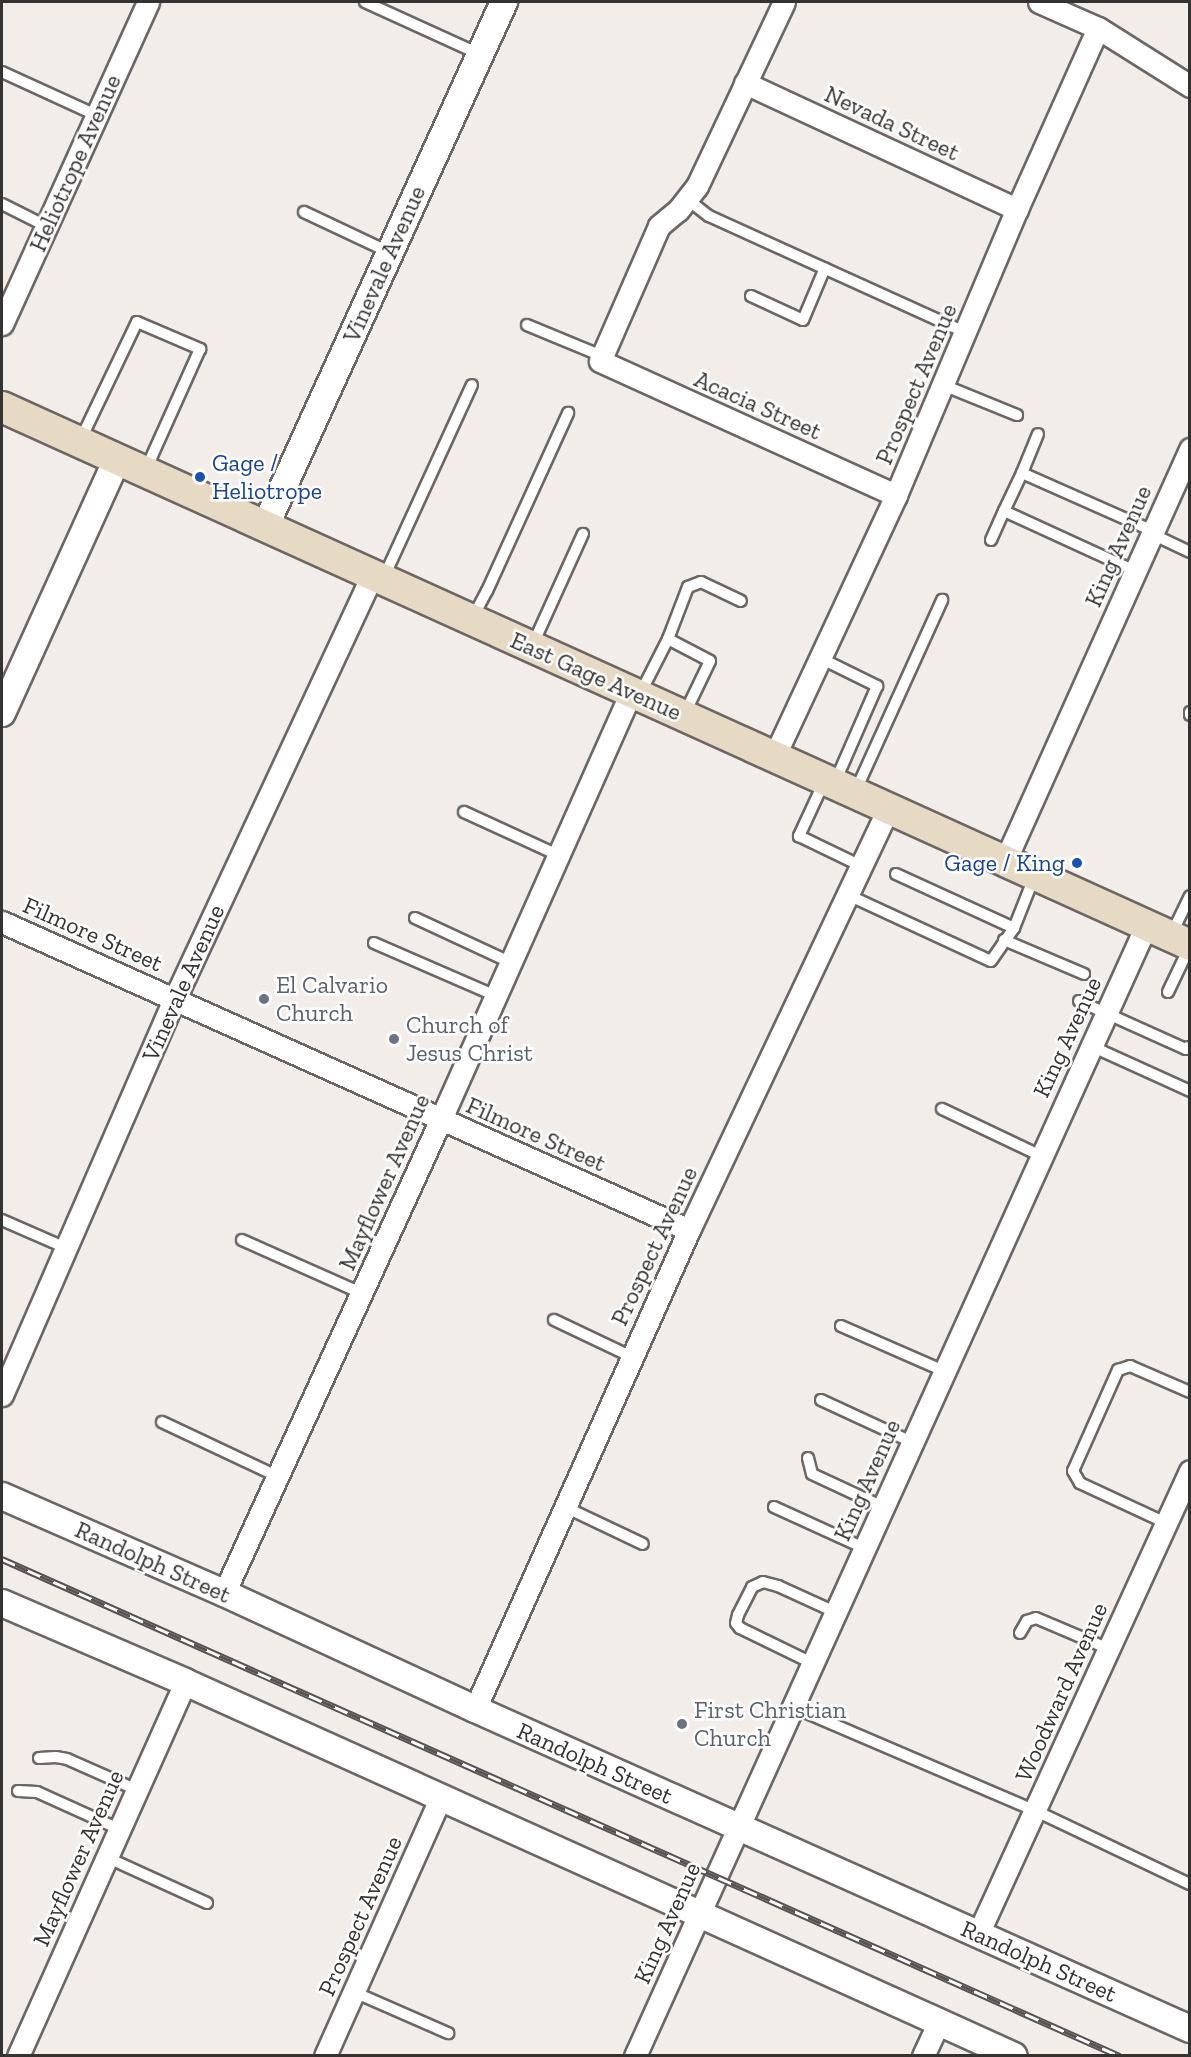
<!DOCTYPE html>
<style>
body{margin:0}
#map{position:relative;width:1191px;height:2057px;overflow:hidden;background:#f3edea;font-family:"Zilla Slab",serif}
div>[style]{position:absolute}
.roads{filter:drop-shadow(2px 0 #6c6664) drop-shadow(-2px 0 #6c6664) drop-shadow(0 2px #6c6664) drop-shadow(0 -2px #6c6664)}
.service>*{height:10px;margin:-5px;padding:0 5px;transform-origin:5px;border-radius:5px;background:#fff}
.minor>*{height:21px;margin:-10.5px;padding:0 10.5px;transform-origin:10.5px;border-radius:10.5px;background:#fff}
.tertiary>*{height:26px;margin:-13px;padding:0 13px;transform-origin:13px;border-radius:13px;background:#fff}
.secondary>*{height:30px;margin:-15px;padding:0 15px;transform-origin:15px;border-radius:15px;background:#e6dac4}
.rail>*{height:7px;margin-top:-3.5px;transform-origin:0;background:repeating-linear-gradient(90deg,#fff 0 14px,#565352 0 28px);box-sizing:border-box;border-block:2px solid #565352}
.dots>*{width:16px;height:16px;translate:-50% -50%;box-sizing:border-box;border:3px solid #fff;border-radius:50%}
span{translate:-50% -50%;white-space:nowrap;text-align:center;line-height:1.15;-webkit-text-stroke:5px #fff;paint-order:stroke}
.street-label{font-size:24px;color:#353332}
.transit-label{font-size:24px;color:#164399}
.left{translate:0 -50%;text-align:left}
.right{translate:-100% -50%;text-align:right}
.worship-label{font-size:24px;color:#5b616d}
.frame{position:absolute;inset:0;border:3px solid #353332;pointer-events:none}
</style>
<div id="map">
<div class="roads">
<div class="service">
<i style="left:365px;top:2px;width:125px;rotate:24.5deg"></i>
<i style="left:2px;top:72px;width:103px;rotate:24.6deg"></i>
<i style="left:687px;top:199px;width:28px;rotate:38deg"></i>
<i style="left:709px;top:216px;width:281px;rotate:24.4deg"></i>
<i style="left:2px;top:204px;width:49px;rotate:26.6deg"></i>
<i style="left:304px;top:212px;width:94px;rotate:25.2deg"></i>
<i style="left:751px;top:296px;width:57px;rotate:24.8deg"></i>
<i style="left:803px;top:320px;width:56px;rotate:-67.1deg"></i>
<i style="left:527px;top:325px;width:81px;rotate:22.5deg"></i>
<i style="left:943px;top:385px;width:80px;rotate:22.1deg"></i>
<i style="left:80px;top:441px;width:132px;rotate:-64.4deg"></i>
<i style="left:137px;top:322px;width:69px;rotate:23.2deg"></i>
<i style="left:200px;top:349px;width:132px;rotate:114.2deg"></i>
<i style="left:1022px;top:473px;width:42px;rotate:-67.7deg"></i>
<i style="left:1152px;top:534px;width:42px;rotate:25.3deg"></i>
<i style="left:991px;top:540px;width:32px;rotate:-66deg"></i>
<i style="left:1135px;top:571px;width:144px;rotate:-155.4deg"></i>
<i style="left:1004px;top:511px;width:42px;rotate:-64.7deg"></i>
<i style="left:1022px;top:473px;width:143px;rotate:23.9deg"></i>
<i style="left:384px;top:577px;width:211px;rotate:-65.4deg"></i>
<i style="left:473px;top:617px;width:30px;rotate:-62deg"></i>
<i style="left:487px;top:591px;width:196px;rotate:-65.5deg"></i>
<i style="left:668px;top:639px;width:56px;rotate:-69deg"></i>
<i style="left:688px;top:587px;width:14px;rotate:-21deg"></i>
<i style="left:701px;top:582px;width:44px;rotate:25.4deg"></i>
<i style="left:533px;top:644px;width:121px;rotate:-65.6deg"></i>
<i style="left:820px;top:658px;width:64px;rotate:26.2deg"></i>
<i style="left:877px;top:686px;width:105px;rotate:113.6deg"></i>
<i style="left:640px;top:694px;width:62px;rotate:-63deg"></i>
<i style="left:668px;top:639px;width:47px;rotate:27.6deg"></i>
<i style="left:710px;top:661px;width:58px;rotate:115.7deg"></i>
<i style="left:1190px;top:712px;width:3px;rotate:90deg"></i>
<i style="left:824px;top:782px;width:60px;rotate:114.8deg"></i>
<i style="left:799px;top:836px;width:69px;rotate:25.8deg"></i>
<i style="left:856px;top:790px;width:209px;rotate:-65.6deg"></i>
<i style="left:464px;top:812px;width:103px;rotate:24.6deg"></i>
<i style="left:896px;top:874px;width:130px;rotate:24.6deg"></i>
<i style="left:848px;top:895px;width:157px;rotate:24.8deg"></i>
<i style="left:991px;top:961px;width:40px;rotate:-55.1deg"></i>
<i style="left:1014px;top:928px;width:57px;rotate:-68.4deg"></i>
<i style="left:415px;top:918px;width:105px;rotate:24.9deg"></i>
<i style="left:1172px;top:933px;width:41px;rotate:-64.1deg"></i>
<i style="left:1004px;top:940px;width:87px;rotate:23deg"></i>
<i style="left:374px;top:943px;width:133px;rotate:23.5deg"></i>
<i style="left:1168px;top:992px;width:49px;rotate:-64.5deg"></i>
<i style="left:1079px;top:1001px;width:117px;rotate:24.2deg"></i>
<i style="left:1186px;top:1049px;width:2px;rotate:-63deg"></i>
<i style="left:1091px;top:1046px;width:109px;rotate:24.4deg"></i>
<i style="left:942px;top:1109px;width:110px;rotate:25.4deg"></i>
<i style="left:2px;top:1220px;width:70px;rotate:23.6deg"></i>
<i style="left:242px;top:1240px;width:130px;rotate:24deg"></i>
<i style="left:554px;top:1320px;width:86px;rotate:25.4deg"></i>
<i style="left:841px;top:1326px;width:112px;rotate:23.6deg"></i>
<i style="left:821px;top:1400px;width:100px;rotate:24.8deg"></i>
<i style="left:162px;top:1422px;width:127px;rotate:25.2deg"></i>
<i style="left:808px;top:1458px;width:16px;rotate:76deg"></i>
<i style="left:812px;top:1474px;width:78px;rotate:24.9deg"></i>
<i style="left:565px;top:1507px;width:86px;rotate:25.4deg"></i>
<i style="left:774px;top:1507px;width:99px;rotate:24.5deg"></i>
<i style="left:1166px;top:1523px;width:95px;rotate:-155.1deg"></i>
<i style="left:1080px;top:1483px;width:14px;rotate:-120deg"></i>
<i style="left:1073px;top:1471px;width:111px;rotate:-66deg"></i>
<i style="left:1118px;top:1370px;width:13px;rotate:-18deg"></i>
<i style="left:1130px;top:1366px;width:65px;rotate:23.4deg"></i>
<i style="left:1020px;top:1633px;width:14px;rotate:-60deg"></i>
<i style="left:1027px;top:1621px;width:9px;rotate:-18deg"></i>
<i style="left:1036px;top:1618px;width:79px;rotate:23deg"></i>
<i style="left:812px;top:1663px;width:80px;rotate:-154.1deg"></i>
<i style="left:740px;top:1628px;width:6px;rotate:-129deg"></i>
<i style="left:736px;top:1623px;width:8px;rotate:-76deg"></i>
<i style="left:738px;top:1615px;width:31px;rotate:-63deg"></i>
<i style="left:752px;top:1587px;width:12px;rotate:-24deg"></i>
<i style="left:763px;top:1582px;width:16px;rotate:15deg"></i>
<i style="left:778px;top:1586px;width:63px;rotate:24.5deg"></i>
<i style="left:793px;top:1707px;width:264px;rotate:23.2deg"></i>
<i style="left:1036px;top:1811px;width:170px;rotate:25.4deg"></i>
<i style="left:39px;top:1758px;width:17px;rotate:-3deg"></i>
<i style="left:56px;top:1757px;width:11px;rotate:10deg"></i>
<i style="left:67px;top:1759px;width:77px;rotate:23.9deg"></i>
<i style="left:18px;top:1791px;width:19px;rotate:3deg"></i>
<i style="left:37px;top:1792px;width:90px;rotate:24.3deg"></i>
<i style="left:106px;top:1857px;width:111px;rotate:24.5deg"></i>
<i style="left:354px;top:1992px;width:103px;rotate:23.6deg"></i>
</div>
<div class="minor">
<i style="left:784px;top:2px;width:204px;rotate:115.3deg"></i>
<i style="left:697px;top:186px;width:31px;rotate:128deg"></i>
<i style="left:678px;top:210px;width:25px;rotate:140deg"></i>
<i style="left:659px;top:226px;width:147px;rotate:113.6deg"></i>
<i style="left:600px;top:361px;width:325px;rotate:24.4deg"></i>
<i style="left:1039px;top:2px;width:64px;rotate:23.8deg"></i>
<i style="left:1098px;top:28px;width:109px;rotate:32.2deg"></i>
<i style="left:745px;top:83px;width:300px;rotate:24.9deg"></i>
<i style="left:2px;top:324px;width:354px;rotate:-65.6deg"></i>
<i style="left:774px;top:757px;width:289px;rotate:-65deg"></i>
<i style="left:896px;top:495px;width:311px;rotate:-67.1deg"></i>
<i style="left:1017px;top:209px;width:198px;rotate:-65.9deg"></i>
<i style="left:1005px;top:861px;width:452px;rotate:-65.8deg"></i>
<i style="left:2px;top:922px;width:753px;rotate:24.15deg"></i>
<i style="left:2px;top:1395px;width:433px;rotate:-66.5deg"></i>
<i style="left:175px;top:998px;width:467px;rotate:-65deg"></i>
<i style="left:224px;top:1593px;width:521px;rotate:-65.4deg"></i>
<i style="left:441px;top:1119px;width:467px;rotate:-66deg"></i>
<i style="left:475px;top:1709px;width:525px;rotate:-65.93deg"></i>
<i style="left:689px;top:1230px;width:466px;rotate:-64.7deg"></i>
<i style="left:978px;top:1934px;width:509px;rotate:-65.4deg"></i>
<i style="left:18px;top:2056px;width:410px;rotate:-65.9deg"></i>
<i style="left:325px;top:2056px;width:284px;rotate:-65.9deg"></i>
<i style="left:635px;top:2056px;width:1240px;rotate:-65.67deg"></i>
<i style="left:923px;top:2056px;width:38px;rotate:-65deg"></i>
</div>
<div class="tertiary">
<i style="left:265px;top:527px;width:577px;rotate:-65.52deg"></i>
<i style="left:2px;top:713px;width:279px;rotate:-65.6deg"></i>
<i style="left:2px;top:1496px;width:242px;rotate:23.6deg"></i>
<i style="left:224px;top:1593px;width:277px;rotate:24.8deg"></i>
<i style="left:475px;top:1709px;width:783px;rotate:24.11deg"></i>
<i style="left:2px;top:1603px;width:199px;rotate:23.3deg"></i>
<i style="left:185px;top:1682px;width:909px;rotate:24.28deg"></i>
</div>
<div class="secondary">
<i style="left:2px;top:407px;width:1304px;rotate:24.36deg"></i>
</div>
</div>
<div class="rail">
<i style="left:2px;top:1559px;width:1223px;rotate:23.97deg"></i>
</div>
<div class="dots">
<i style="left:200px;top:477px;background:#1a4fb4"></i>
<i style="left:1077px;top:863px;background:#1a4fb4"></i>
<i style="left:264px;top:999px;background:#6b7280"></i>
<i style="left:394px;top:1039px;background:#6b7280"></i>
<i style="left:682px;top:1724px;background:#6b7280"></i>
</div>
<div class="street-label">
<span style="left:892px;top:123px;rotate:25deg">Nevada Street</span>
<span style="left:75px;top:163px;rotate:-66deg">Heliotrope Avenue</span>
<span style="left:384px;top:264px;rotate:-66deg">Vinevale Avenue</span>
<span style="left:916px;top:384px;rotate:-67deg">Prospect Avenue</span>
<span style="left:758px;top:405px;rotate:24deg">Acacia Street</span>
<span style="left:1118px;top:546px;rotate:-66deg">King Avenue</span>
<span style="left:596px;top:676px;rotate:24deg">East Gage Avenue</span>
<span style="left:93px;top:934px;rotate:24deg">Filmore Street</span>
<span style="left:183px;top:983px;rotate:-66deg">Vinevale Avenue</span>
<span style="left:1067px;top:1037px;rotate:-65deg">King Avenue</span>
<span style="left:536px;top:1134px;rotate:24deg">Filmore Street</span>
<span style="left:384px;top:1182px;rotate:-66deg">Mayflower Avenue</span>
<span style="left:654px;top:1246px;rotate:-65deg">Prospect Avenue</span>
<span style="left:867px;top:1480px;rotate:-66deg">King Avenue</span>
<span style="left:153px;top:1562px;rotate:24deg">Randolph Street</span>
<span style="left:1061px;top:1692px;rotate:-66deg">Woodward Avenue</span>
<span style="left:595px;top:1763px;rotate:24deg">Randolph Street</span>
<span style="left:78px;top:1858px;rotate:-66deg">Mayflower Avenue</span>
<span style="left:360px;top:1916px;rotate:-66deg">Prospect Avenue</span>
<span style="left:667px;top:1923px;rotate:-66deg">King Avenue</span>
<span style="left:1039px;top:1961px;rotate:24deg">Randolph Street</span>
</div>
<div class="transit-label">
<span class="left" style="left:212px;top:477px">Gage /<br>Heliotrope</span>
<span class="right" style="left:1065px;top:863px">Gage / King</span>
</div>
<div class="worship-label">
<span class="left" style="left:276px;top:999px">El Calvario<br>Church</span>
<span class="left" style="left:406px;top:1039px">Church of<br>Jesus Christ</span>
<span class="left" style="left:694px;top:1724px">First Christian<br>Church</span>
</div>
<div class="frame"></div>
</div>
